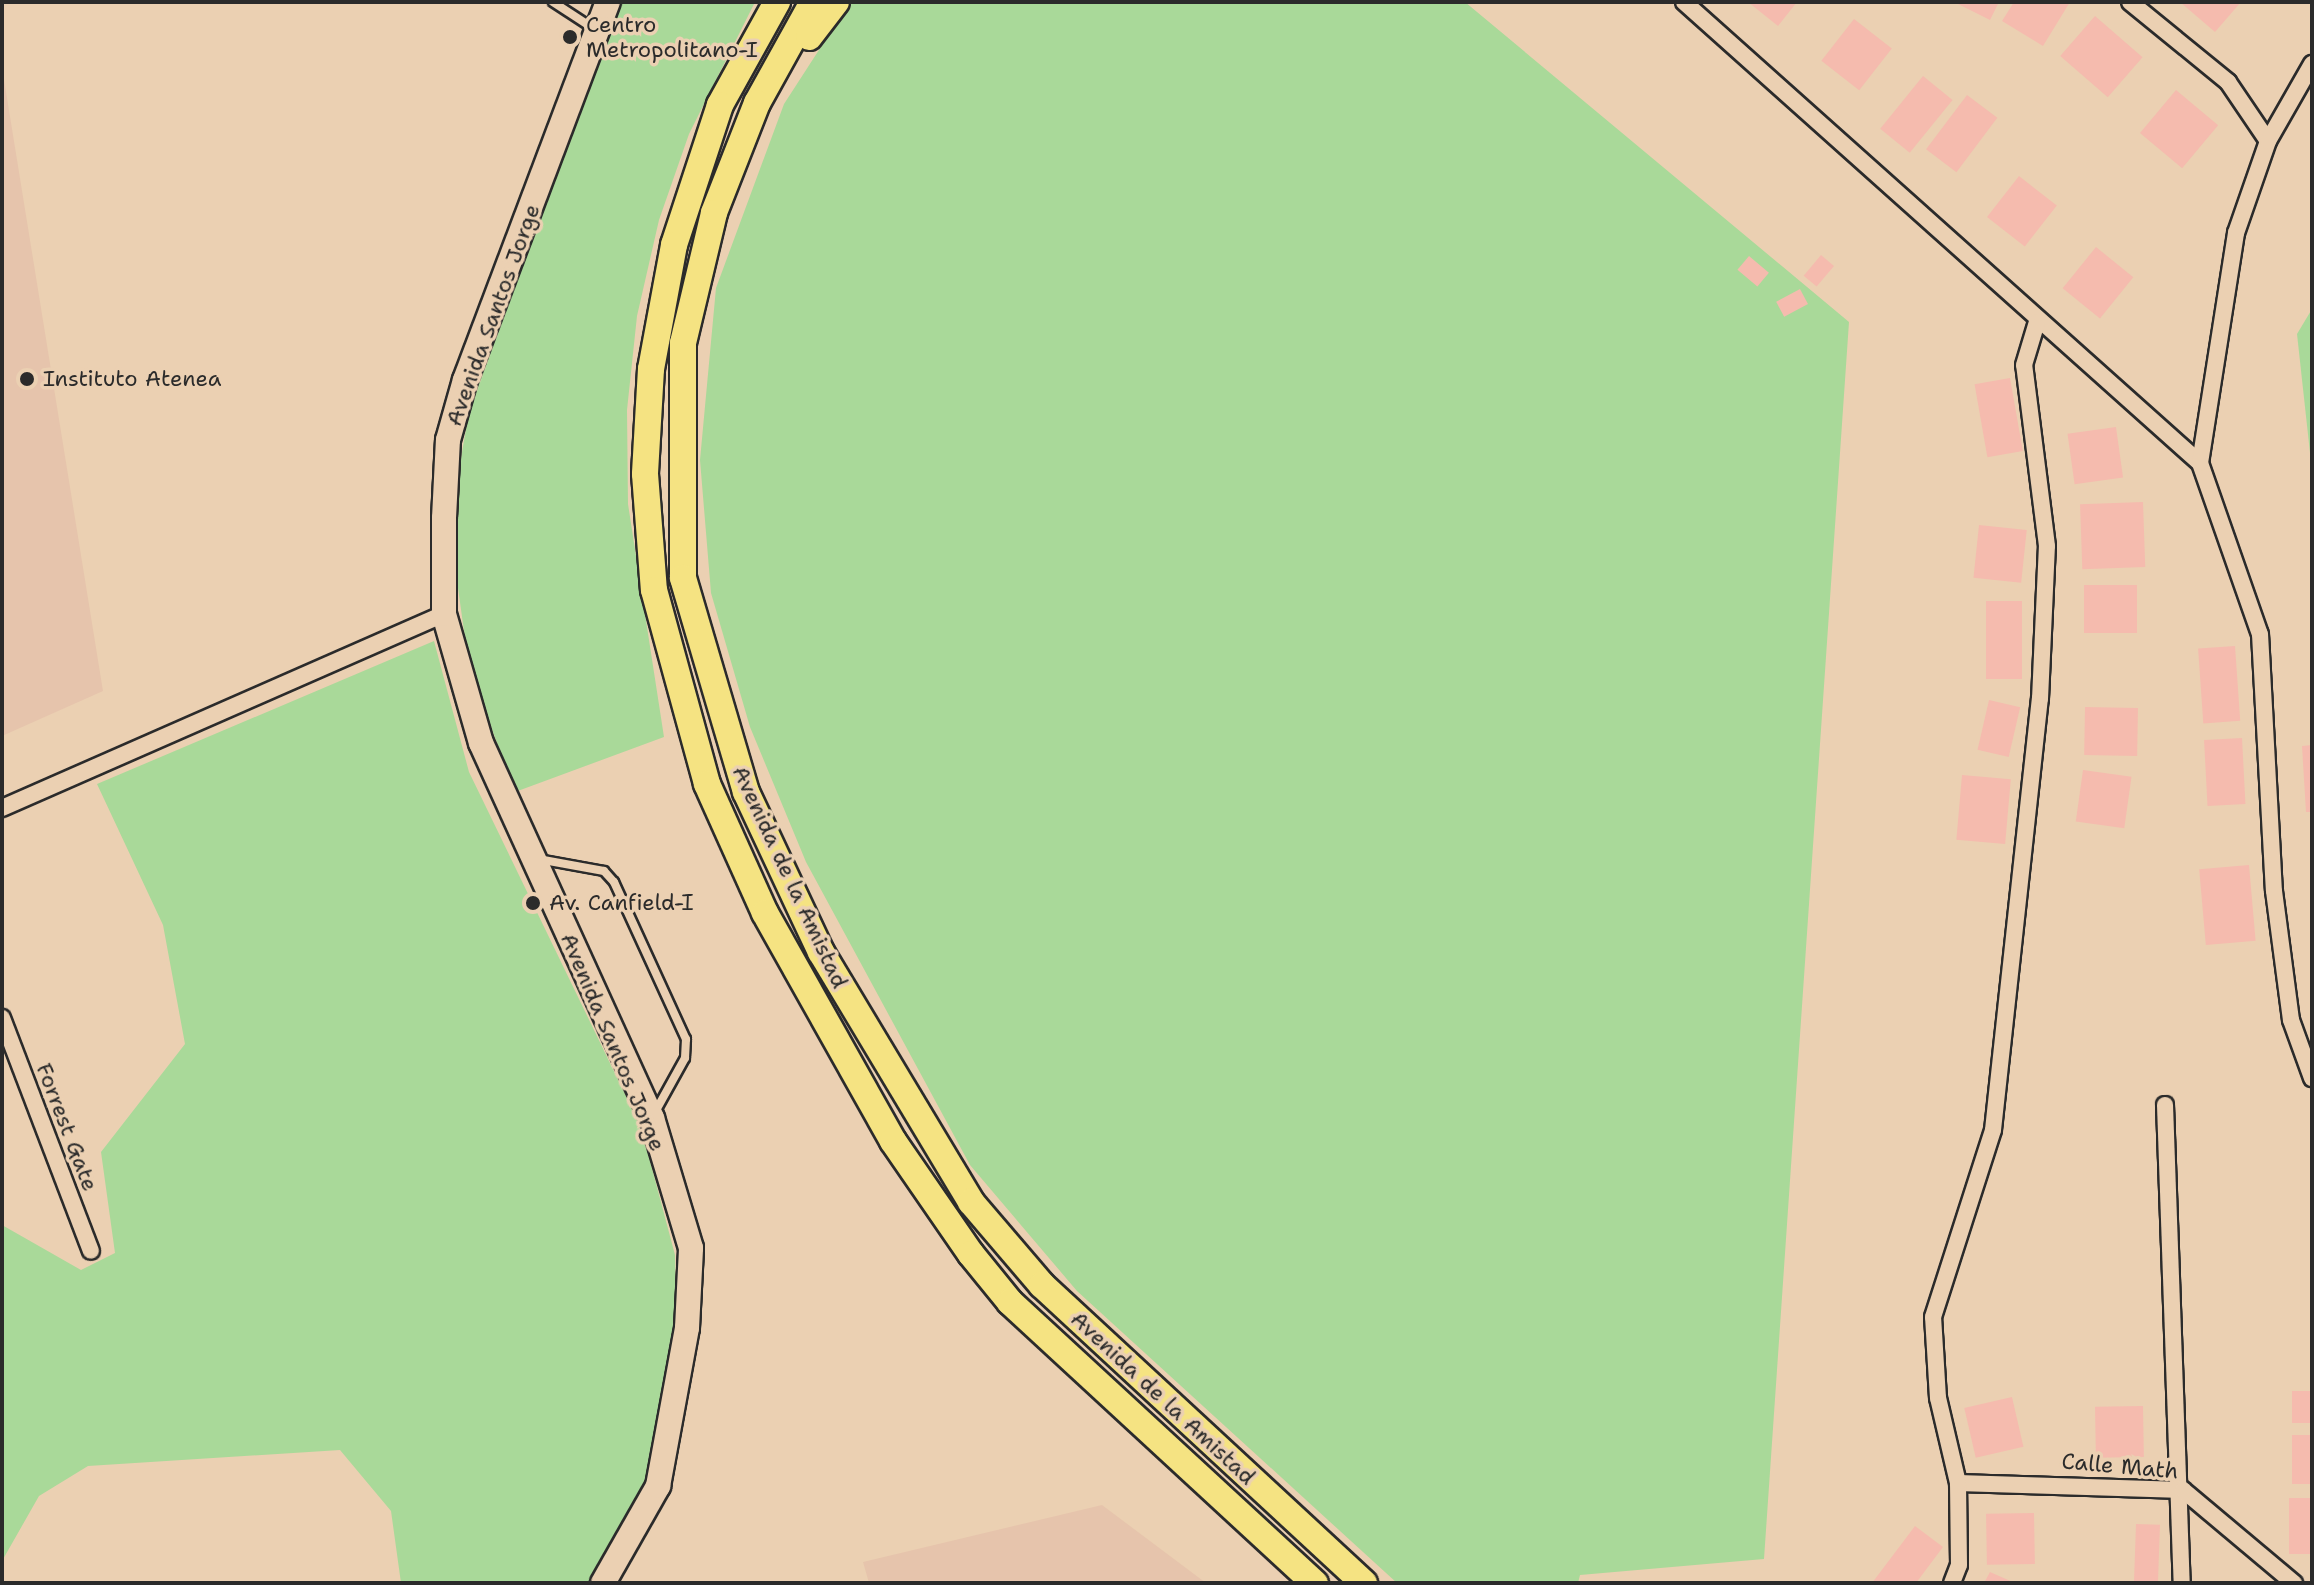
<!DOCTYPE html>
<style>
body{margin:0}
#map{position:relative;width:2314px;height:1585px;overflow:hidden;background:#ebd0b2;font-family:"Shantell Sans",sans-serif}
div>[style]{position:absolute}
.built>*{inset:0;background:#e6c4ac}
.green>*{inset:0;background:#a9d999}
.building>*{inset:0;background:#f5bbae;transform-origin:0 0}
.path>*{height:4px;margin-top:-2px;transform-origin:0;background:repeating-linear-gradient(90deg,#2b2b2b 0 6px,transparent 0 12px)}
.roads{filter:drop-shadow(2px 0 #2b2b2b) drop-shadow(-2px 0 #2b2b2b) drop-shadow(0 2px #2b2b2b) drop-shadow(0 -2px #2b2b2b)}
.lane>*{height:8px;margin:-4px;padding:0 4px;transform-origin:4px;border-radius:4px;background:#ebd0b2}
.street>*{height:16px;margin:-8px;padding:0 8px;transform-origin:8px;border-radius:8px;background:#ebd0b2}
.secondary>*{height:24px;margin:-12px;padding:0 12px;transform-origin:12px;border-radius:12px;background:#ebd0b2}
.primary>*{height:26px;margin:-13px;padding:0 13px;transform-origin:13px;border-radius:13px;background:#f5e382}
.dots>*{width:22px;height:22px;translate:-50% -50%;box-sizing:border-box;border:4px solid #ebd0b2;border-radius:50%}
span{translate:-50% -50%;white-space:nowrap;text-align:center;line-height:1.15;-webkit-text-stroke:7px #ebd0b2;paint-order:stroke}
.poi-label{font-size:22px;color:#2b2b2b}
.left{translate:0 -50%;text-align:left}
.street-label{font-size:22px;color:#2b2b2b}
.frame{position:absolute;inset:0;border:4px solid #2b2b2b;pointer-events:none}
</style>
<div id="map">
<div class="built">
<i style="clip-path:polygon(2px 67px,103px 691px,2px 736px)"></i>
<i style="clip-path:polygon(1102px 1505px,1206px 1583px,869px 1583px,863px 1562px)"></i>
</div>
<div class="green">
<i style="clip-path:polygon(622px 2px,755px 2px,689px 134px,659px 220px,637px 316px,627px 410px,628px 504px,664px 737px,515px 792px,469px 667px,453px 552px,461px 458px,472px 394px)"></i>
<i style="clip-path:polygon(850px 2px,1465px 2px,1849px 322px,1764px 1559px,1580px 1575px,1578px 1583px,1397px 1583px,1077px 1291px,970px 1165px,806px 862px,750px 727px,711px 593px,700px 460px,716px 288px,784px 104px)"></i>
<i style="clip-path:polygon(2312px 309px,2312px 471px,2297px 334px)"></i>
<i style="clip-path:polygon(434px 641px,469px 772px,641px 1127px,675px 1255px,677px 1327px,658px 1460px,592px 1583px,401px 1583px,391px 1511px,340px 1450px,88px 1466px,39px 1496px,2px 1561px,2px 1225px,81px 1270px,115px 1253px,101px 1152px,185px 1044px,163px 925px,97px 784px)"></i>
</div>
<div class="building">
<i style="clip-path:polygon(1748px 2px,1797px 2px,1778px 26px)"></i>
<i style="clip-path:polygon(1954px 2px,1999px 2px,1990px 20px)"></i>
<i style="clip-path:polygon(2014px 2px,2070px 2px,2043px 46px,2002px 21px)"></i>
<i style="clip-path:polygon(2180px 2px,2241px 2px,2215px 32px)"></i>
<i style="left:2095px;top:16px;width:63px;height:53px;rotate:41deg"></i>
<i style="left:1854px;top:19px;width:48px;height:53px;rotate:38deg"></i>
<i style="left:1923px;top:76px;width:38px;height:68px;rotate:39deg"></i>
<i style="left:2176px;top:90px;width:55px;height:56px;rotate:40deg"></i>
<i style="left:1967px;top:95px;width:38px;height:68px;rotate:37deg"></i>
<i style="left:2019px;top:176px;width:48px;height:52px;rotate:38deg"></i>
<i style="left:2096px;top:247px;width:48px;height:53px;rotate:39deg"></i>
<i style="left:1821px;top:255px;width:17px;height:27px;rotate:40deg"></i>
<i style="left:1749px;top:256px;width:26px;height:18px;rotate:40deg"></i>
<i style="left:1800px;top:289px;width:17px;height:27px;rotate:62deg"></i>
<i style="left:2010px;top:378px;width:74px;height:36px;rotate:80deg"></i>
<i style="left:2116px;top:427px;width:51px;height:49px;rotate:82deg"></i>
<i style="left:2143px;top:502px;width:65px;height:63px;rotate:88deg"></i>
<i style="left:1979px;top:525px;width:48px;height:53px;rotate:6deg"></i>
<i style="left:2137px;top:585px;width:48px;height:53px;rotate:90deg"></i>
<i style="left:1986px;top:601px;width:36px;height:78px"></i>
<i style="left:2235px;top:646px;width:75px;height:37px;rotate:86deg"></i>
<i style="left:1989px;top:700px;width:32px;height:51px;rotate:13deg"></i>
<i style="left:2085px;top:707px;width:53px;height:48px;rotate:1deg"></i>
<i style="left:2242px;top:738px;width:66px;height:38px;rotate:87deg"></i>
<i style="clip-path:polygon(2312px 745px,2312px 812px,2306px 812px,2302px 746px)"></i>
<i style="left:2083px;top:770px;width:49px;height:52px;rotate:8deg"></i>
<i style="left:1962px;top:775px;width:49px;height:65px;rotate:5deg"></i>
<i style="left:2249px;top:865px;width:76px;height:50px;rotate:85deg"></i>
<i style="left:2292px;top:1391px;width:20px;height:32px"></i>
<i style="left:2012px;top:1397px;width:51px;height:49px;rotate:77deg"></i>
<i style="left:2143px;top:1406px;width:51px;height:48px;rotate:89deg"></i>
<i style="left:2312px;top:1435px;width:49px;height:20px;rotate:90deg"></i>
<i style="left:2289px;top:1498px;width:23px;height:56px"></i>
<i style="left:2034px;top:1513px;width:51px;height:48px;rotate:89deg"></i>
<i style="left:2136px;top:1524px;width:24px;height:59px;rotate:2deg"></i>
<i style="clip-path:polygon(1915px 1526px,1943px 1547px,1916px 1583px,1872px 1583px)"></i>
<i style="clip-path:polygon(1990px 1572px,2015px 1583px,1984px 1583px)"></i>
</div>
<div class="path">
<i style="left:2312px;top:238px;width:10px;rotate:90deg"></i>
</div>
<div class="roads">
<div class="lane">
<i style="left:553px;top:2px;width:51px;rotate:33.1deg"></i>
<i style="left:538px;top:859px;width:67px;rotate:10.3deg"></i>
<i style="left:604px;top:871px;width:15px;rotate:48deg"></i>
<i style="left:614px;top:882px;width:173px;rotate:65.4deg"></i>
<i style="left:686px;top:1039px;width:19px;rotate:93deg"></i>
<i style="left:685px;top:1058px;width:64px;rotate:119deg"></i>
</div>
<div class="street">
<i style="left:1684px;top:2px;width:692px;rotate:41.78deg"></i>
<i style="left:2200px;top:463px;width:181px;rotate:70.7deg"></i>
<i style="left:2260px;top:634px;width:257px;rotate:86.9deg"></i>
<i style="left:2274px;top:891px;width:130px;rotate:82.5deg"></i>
<i style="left:2291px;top:1020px;width:62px;rotate:70.1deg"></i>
<i style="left:2130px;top:2px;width:127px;rotate:39.2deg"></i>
<i style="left:2228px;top:82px;width:71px;rotate:55.9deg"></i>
<i style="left:2200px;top:463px;width:233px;rotate:-81.1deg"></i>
<i style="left:2236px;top:233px;width:97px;rotate:-70.8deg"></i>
<i style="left:2268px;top:141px;width:89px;rotate:-60.3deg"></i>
<i style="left:2px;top:808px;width:483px;rotate:-23.7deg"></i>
<i style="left:2px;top:1018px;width:249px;rotate:69.1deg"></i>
<i style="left:2165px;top:1105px;width:478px;rotate:88deg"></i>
<i style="left:1958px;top:1483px;width:225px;rotate:1.8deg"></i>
<i style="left:2183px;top:1490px;width:145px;rotate:40deg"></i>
<i style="left:1952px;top:1583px;width:19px;rotate:-69deg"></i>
<i style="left:1959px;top:1565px;width:82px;rotate:-90.7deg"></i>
<i style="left:1958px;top:1483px;width:87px;rotate:-103.2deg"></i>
<i style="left:1938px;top:1398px;width:81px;rotate:-93.5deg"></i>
<i style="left:1933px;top:1317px;width:196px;rotate:-72.2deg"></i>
<i style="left:1993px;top:1130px;width:434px;rotate:-83.8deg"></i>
<i style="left:2040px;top:699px;width:153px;rotate:-87.4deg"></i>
<i style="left:2047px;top:546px;width:182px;rotate:-97.2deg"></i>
<i style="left:2024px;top:365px;width:45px;rotate:-73.2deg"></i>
</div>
<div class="secondary">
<i style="left:603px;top:1583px;width:112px;rotate:-60.4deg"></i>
<i style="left:658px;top:1486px;width:161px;rotate:-79.6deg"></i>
<i style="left:687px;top:1328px;width:80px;rotate:-87.1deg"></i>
<i style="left:691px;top:1248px;width:136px;rotate:-106.7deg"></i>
<i style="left:652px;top:1118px;width:412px;rotate:-114.5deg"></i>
<i style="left:481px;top:743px;width:134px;rotate:-106deg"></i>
<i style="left:444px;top:614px;width:96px;rotate:-90deg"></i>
<i style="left:444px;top:518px;width:78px;rotate:-87.1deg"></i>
<i style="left:448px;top:440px;width:62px;rotate:-74.2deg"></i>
<i style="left:465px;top:380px;width:404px;rotate:-69.3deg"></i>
</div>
<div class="primary">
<i style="left:777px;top:2px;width:118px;rotate:119deg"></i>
<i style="left:720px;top:105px;width:147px;rotate:108.2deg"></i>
<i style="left:674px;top:245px;width:126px;rotate:100.5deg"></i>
<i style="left:651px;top:369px;width:105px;rotate:93.3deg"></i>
<i style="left:645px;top:474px;width:116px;rotate:85.6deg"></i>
<i style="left:654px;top:590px;width:201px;rotate:74.7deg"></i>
<i style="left:707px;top:784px;width:141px;rotate:65.8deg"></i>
<i style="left:765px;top:913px;width:261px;rotate:60.7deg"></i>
<i style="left:893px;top:1141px;width:137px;rotate:55.4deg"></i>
<i style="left:971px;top:1254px;width:62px;rotate:50.9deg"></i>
<i style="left:1010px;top:1302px;width:415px;rotate:42.7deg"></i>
<i style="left:813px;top:2px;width:115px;rotate:119deg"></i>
<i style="left:757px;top:103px;width:118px;rotate:111.4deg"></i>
<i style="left:714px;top:213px;width:134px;rotate:103.4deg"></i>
<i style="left:683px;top:343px;width:235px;rotate:90deg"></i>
<i style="left:683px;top:578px;width:223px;rotate:73.6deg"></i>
<i style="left:746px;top:792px;width:177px;rotate:64.9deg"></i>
<i style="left:821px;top:952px;width:292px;rotate:59deg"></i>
<i style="left:971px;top:1202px;width:109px;rotate:49.5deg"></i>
<i style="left:1042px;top:1285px;width:439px;rotate:42.8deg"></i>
<i style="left:809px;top:37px;width:44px;rotate:-52.4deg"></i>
</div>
</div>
<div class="dots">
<i style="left:570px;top:37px;background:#2b2b2b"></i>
<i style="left:27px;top:379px;background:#2b2b2b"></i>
<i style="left:533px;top:903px;background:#2b2b2b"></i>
</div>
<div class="poi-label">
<span class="left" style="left:586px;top:37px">Centro<br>Metropolitano-I</span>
<span class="left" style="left:43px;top:379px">Instituto Atenea</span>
<span class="left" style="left:549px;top:903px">Av. Canfield-I</span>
</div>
<div class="street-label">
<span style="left:493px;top:315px;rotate:-70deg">Avenida Santos Jorge</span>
<span style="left:790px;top:877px;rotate:65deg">Avenida de la Amistad</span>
<span style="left:613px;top:1042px;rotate:67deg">Avenida Santos Jorge</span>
<span style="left:67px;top:1127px;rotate:69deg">Forrest Gate</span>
<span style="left:1163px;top:1398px;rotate:43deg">Avenida de la Amistad</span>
<span style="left:2120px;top:1466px;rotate:5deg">Calle Math</span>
</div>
<div class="frame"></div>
</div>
